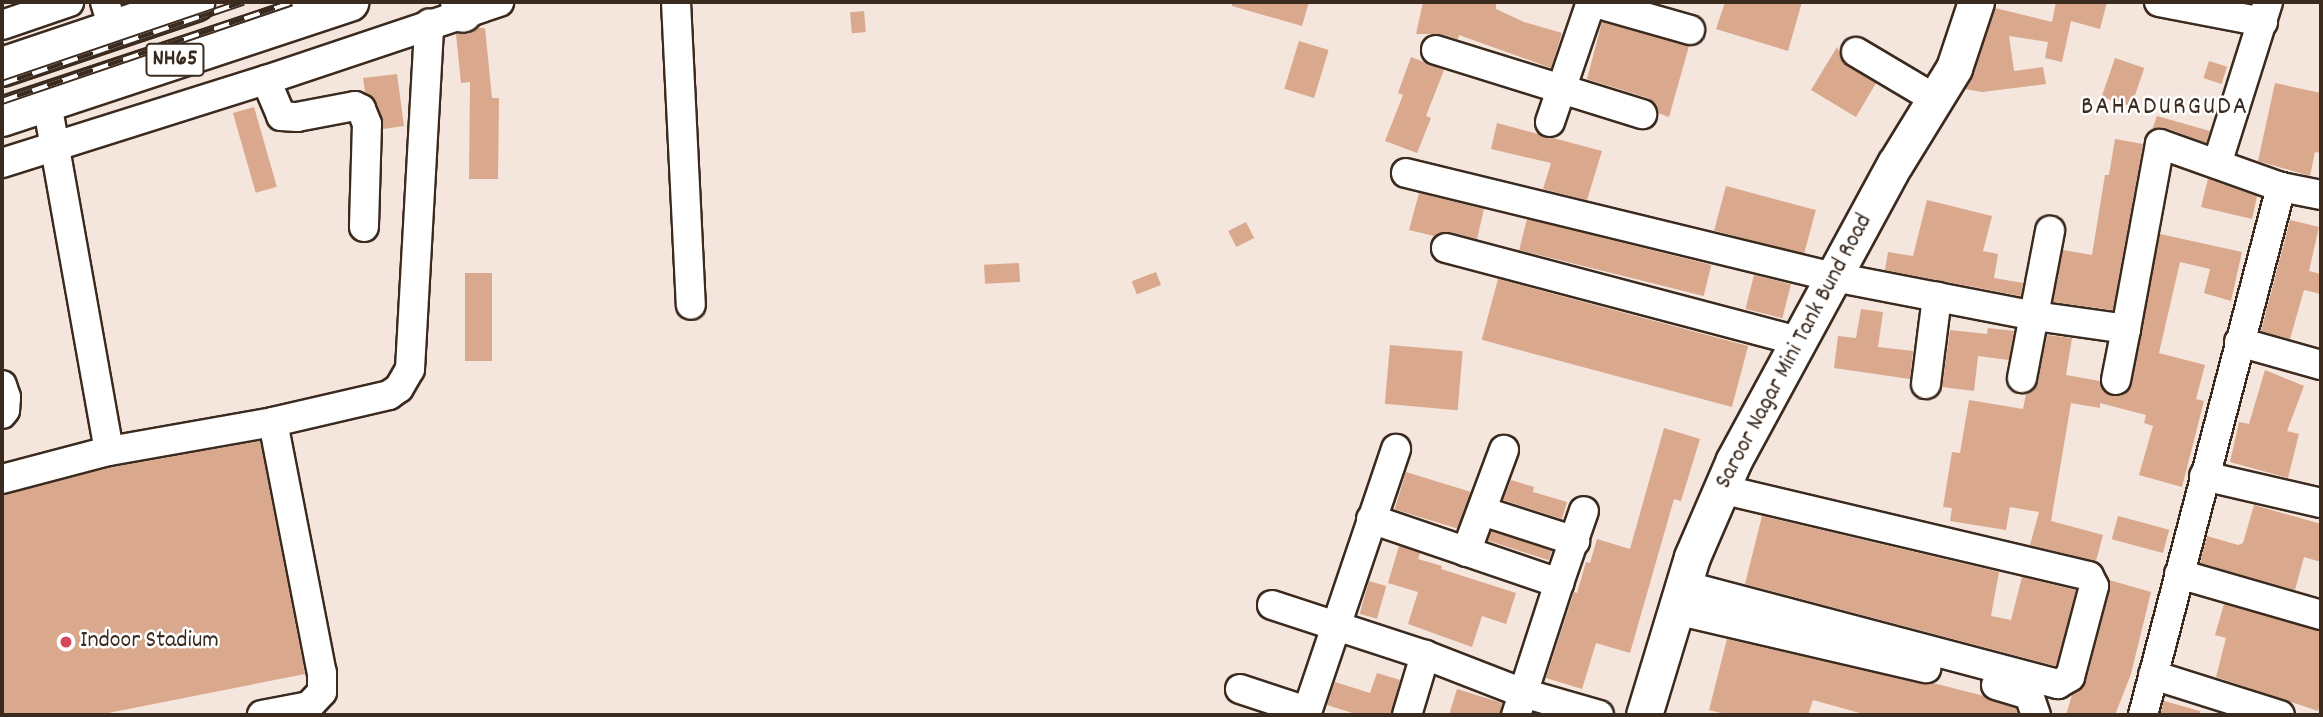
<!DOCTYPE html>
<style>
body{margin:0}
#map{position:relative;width:2323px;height:717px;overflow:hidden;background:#f4e5dd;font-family:Dekko,sans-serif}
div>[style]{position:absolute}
.building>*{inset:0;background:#daa88d;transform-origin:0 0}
.roads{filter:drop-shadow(2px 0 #3b2a1e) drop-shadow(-2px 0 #3b2a1e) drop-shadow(0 2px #3b2a1e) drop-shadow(0 -2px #3b2a1e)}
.minor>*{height:28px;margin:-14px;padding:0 14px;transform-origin:14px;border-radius:14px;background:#fff}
.major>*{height:35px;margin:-17.5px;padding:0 17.5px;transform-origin:17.5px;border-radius:17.5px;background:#fff}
.highway>*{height:38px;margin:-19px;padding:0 19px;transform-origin:19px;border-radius:19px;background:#fff}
.rail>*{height:8px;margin-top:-4px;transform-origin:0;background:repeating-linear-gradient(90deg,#fff 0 16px,#3b2a1e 0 32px);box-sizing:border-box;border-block:2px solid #3b2a1e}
.dots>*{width:19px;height:19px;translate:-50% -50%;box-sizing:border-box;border:4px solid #fff;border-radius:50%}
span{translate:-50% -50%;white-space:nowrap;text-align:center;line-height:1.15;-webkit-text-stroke:5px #fff;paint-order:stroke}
.shield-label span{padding:2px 5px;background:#fff;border:2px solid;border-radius:5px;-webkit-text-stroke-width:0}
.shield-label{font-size:23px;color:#3b2a1e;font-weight:700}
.street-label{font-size:24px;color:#3b2a1e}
.poi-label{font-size:24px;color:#3b2a1e}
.left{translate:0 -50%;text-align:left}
.neighbourhood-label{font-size:26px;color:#3b2a1e;letter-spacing:2px}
.frame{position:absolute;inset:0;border:4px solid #3b2a1e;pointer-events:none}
</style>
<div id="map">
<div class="building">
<i style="clip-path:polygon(1232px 2px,1309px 2px,1302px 26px,1232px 6px)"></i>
<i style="clip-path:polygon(1423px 2px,1496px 2px,1496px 9px,1524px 22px,1562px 33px,1551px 68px,1459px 35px,1458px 39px,1440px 34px,1416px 34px)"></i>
<i style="clip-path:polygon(1725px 2px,1802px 2px,1788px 51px,1716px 29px)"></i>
<i style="clip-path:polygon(2056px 2px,2107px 2px,2100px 29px,2071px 21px,2062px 62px,2045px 58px,2048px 42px,2009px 36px,2014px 71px,2043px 67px,2046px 84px,1982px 92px,1965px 89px,1973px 75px,1995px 8px,2052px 22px)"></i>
<i style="left:864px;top:11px;width:21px;height:14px;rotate:85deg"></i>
<i style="clip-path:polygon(1602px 22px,1689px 46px,1669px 117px,1658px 113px,1655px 103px,1648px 98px,1587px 79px)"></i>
<i style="clip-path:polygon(479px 28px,485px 28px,492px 98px,499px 98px,498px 179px,469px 179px,470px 82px,461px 83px,456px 34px,468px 34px)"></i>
<i style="left:1299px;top:41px;width:31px;height:50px;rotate:17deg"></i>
<i style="clip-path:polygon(1837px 47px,1847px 66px,1876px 83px,1856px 117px,1811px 90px)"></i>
<i style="clip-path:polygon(1411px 57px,1444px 70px,1426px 116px,1431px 118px,1417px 153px,1385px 141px,1403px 95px,1398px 93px)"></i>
<i style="left:2115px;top:58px;width:31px;height:41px;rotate:19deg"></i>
<i style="left:2209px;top:61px;width:19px;height:18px;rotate:18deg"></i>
<i style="clip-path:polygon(397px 74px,404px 126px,383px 129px,376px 103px,365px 92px,363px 78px)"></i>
<i style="clip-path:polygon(2275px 83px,2321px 93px,2321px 153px,2315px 152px,2310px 176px,2258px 161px)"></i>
<i style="left:254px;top:107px;width:83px;height:22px;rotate:74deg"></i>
<i style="clip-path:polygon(2157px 116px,2210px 131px,2206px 143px,2166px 128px,2152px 130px)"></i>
<i style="clip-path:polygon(1497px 123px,1602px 151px,1587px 200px,1543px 189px,1551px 163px,1491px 149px)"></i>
<i style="clip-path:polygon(2115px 139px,2143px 144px,2113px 310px,2053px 302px,2063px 250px,2092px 255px,2105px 175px,2109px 175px)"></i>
<i style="clip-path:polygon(2208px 179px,2257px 196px,2252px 219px,2201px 207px)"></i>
<i style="left:1726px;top:186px;width:93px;height:46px;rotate:15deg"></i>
<i style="clip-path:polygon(1419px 193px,1484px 209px,1477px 239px,1450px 232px,1434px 236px,1409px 230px)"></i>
<i style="clip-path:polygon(1927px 200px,1992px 216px,1983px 251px,1998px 254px,1994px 278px,2023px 283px,2021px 296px,1885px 270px,1888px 252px,1913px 256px)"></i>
<i style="left:1527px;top:219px;width:190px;height:32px;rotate:14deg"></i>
<i style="clip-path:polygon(2290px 220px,2319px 227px,2309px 271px,2321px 274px,2321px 294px,2304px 290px,2290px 339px,2261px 331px)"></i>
<i style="left:1246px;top:222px;width:18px;height:20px;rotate:63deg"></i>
<i style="clip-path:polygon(2160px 234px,2242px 252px,2231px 301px,2204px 293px,2210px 269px,2180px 262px,2159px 353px,2205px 365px,2196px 399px,2204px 401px,2182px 487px,2139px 475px,2153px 426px,2144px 423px,2146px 415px,2100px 403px,2100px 408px,2071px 403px,2051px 521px,2103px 535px,2096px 561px,2030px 545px,2039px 512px,2010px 507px,2006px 530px,1950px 521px,1952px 508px,1943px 507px,1952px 452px,1960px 453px,1969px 400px,2023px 409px,2026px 394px,2034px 389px,2038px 382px,2047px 335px,2072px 338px,2066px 375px,2100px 381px,2105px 392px,2112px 396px,2121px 396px,2129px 390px)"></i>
<i style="left:1019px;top:263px;width:19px;height:35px;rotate:87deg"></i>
<i style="left:1156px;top:272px;width:14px;height:26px;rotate:69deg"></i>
<i style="left:465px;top:273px;width:27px;height:88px"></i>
<i style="left:1754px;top:275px;width:38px;height:35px;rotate:14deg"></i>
<i style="left:1498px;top:279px;width:259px;height:63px;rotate:15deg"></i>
<i style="clip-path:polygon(1861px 309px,1883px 312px,1878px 347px,1913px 351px,1910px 379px,1834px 368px,1838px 336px,1856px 338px)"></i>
<i style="clip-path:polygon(1988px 328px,2014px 331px,2009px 360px,1978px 356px,1974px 391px,1942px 387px,1950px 330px,1987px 334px)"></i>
<i style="left:1390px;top:345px;width:73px;height:59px;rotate:5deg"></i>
<i style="clip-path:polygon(2265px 370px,2304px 386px,2287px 431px,2299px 434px,2288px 478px,2230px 462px,2239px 422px,2249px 424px)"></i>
<i style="clip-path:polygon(1664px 428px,1700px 439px,1681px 501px,1674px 499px,1630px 653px,1596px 643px,1582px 689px,1546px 678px,1574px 592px,1577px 593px,1586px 562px,1590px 563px,1597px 539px,1630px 549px)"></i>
<i style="clip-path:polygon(260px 441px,305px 674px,98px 715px,2px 715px,2px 495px,113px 467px)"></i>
<i style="left:1406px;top:472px;width:68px;height:39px;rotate:17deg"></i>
<i style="clip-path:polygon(1511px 480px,1534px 487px,1533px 492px,1567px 502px,1562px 519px,1503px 500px)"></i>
<i style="clip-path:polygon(2254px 505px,2321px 524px,2321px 562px,2304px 557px,2295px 590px,2200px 563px,2207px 536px,2238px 545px,2243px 543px)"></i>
<i style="clip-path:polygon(1762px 516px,1999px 572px,1991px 616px,2011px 620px,2022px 577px,2076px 590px,2056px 666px,1745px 584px)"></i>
<i style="left:2118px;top:516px;width:53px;height:24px;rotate:15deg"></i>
<i style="left:1491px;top:531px;width:64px;height:10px;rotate:18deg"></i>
<i style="clip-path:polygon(1399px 546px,1420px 553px,1418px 559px,1442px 566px,1441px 569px,1516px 593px,1506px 624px,1482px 616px,1472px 647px,1408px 624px,1418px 592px,1388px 583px)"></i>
<i style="clip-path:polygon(2109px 580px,2151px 592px,2131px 674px,2115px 715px,2066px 715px,2072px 695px,2086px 681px,2110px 590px)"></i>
<i style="left:1369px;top:581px;width:18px;height:34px;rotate:16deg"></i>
<i style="clip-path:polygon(2224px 604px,2321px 631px,2321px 701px,2318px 711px,2216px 677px,2226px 638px,2215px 635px)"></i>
<i style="clip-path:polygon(1727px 639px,1922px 684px,1933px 683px,1984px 696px,2016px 708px,2018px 715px,1867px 715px,1813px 700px,1808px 715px,1730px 715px,1709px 710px)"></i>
<i style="clip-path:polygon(1377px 673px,1400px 680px,1391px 715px,1359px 715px,1327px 705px,1335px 682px,1370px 693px)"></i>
<i style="clip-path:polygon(1457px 689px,1502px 703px,1500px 715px,1449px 715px)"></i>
<i style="clip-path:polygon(2164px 701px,2200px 711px,2200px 715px,2160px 715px)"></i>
</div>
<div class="roads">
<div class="minor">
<i style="left:105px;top:2px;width:28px;rotate:73deg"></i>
<i style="left:676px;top:2px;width:303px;rotate:87.2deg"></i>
<i style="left:1592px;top:2px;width:102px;rotate:15.9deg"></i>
<i style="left:2159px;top:2px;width:106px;rotate:10.9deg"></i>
<i style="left:2px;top:25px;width:71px;rotate:-18.9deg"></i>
<i style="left:1436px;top:50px;width:216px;rotate:17.3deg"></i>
<i style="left:1856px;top:52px;width:92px;rotate:30.7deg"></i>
<i style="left:266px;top:80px;width:39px;rotate:67deg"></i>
<i style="left:281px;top:116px;width:16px;rotate:4deg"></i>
<i style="left:297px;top:117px;width:59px;rotate:-10.7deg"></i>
<i style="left:355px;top:106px;width:7px;rotate:27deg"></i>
<i style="left:361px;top:109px;width:16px;rotate:68deg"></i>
<i style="left:367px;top:124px;width:103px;rotate:91.7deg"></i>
<i style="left:47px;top:103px;width:353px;rotate:79.9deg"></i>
<i style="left:1550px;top:122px;width:127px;rotate:-71.1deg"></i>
<i style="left:2px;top:163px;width:277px;rotate:-17.5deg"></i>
<i style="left:266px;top:80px;width:246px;rotate:-18.5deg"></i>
<i style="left:2217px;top:164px;width:170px;rotate:-72.5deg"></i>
<i style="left:1406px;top:173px;width:440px;rotate:13.7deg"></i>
<i style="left:1834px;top:277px;width:205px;rotate:11deg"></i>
<i style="left:2035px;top:316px;width:92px;rotate:8.1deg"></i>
<i style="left:2126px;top:329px;width:188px;rotate:-79.6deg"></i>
<i style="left:2160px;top:144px;width:128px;rotate:19.6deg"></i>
<i style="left:2281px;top:187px;width:41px;rotate:11.3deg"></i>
<i style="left:1446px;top:248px;width:365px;rotate:14.8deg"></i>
<i style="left:2239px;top:342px;width:85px;rotate:15.7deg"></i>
<i style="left:2022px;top:378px;width:150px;rotate:-79.2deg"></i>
<i style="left:2116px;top:380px;width:52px;rotate:-78.9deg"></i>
<i style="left:1926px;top:384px;width:88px;rotate:-82.8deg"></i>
<i style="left:2px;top:385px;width:13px;rotate:72deg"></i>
<i style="left:6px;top:397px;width:13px;rotate:94deg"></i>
<i style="left:5px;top:410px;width:5px;rotate:127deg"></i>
<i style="left:273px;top:422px;width:119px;rotate:-13.1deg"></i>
<i style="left:389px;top:395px;width:12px;rotate:-35deg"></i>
<i style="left:399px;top:388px;width:22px;rotate:-60deg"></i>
<i style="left:410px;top:369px;width:346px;rotate:-86.8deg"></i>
<i style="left:2204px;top:476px;width:120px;rotate:13deg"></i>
<i style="left:2px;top:479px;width:111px;rotate:-14.7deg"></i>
<i style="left:109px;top:451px;width:167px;rotate:-10deg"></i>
<i style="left:273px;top:422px;width:256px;rotate:79deg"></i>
<i style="left:322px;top:673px;width:19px;rotate:90deg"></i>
<i style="left:322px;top:692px;width:19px;rotate:133deg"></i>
<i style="left:309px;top:706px;width:48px;rotate:169.2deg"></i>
<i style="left:1482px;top:511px;width:98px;rotate:17.9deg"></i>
<i style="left:1371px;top:519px;width:199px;rotate:18.8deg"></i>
<i style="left:1559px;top:583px;width:139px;rotate:108deg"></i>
<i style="left:1466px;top:552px;width:109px;rotate:-69.6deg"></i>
<i style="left:2179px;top:574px;width:148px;rotate:16.1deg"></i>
<i style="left:1559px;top:583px;width:76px;rotate:-70.9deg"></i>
<i style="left:1683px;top:585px;width:388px;rotate:14.8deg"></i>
<i style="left:2058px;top:684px;width:14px;rotate:-30deg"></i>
<i style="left:2070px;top:677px;width:94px;rotate:-75.2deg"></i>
<i style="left:2094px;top:586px;width:11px;rotate:-117deg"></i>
<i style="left:2089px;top:576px;width:378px;rotate:-166.7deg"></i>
<i style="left:1272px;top:605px;width:161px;rotate:18.1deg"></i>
<i style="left:1425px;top:655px;width:105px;rotate:21.2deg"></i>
<i style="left:1523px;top:693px;width:79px;rotate:16.1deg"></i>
<i style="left:1676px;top:610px;width:257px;rotate:13.1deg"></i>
<i style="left:2153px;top:675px;width:133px;rotate:17.5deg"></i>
<i style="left:1996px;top:685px;width:34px;rotate:17deg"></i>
<i style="left:2029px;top:695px;width:21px;rotate:71deg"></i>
<i style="left:1240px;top:689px;width:71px;rotate:18.2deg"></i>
<i style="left:1306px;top:715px;width:281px;rotate:-71.3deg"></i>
<i style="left:1407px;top:715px;width:63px;rotate:-73.3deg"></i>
<i style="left:2143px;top:715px;width:546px;rotate:-75.35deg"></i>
</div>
<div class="major">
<i style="left:1644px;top:715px;width:165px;rotate:-73.1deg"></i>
<i style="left:1692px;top:557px;width:106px;rotate:-66.6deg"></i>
<i style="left:1734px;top:460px;width:337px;rotate:-61.5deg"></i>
<i style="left:1895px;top:164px;width:113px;rotate:-58.4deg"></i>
<i style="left:1954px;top:68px;width:70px;rotate:-71.6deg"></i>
</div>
<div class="highway">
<i style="left:460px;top:2px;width:11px;rotate:75deg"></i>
<i style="left:2px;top:67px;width:204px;rotate:-18.6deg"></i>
<i style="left:2px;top:117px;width:366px;rotate:-18.3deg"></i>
</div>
</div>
<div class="rail">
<i style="left:2px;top:84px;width:255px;rotate:-18.8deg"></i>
<i style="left:2px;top:101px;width:306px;rotate:-18.8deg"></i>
</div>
<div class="dots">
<i style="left:66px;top:642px;background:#d1495b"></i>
</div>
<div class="shield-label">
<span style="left:175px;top:60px">NH65</span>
</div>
<div class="street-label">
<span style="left:1795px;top:352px;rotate:-62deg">Saroor Nagar Mini Tank Bund Road</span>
</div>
<div class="poi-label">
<span class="left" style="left:80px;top:642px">Indoor Stadium</span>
</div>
<div class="neighbourhood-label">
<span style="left:2165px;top:108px">BAHADURGUDA</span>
</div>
<div class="frame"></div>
</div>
